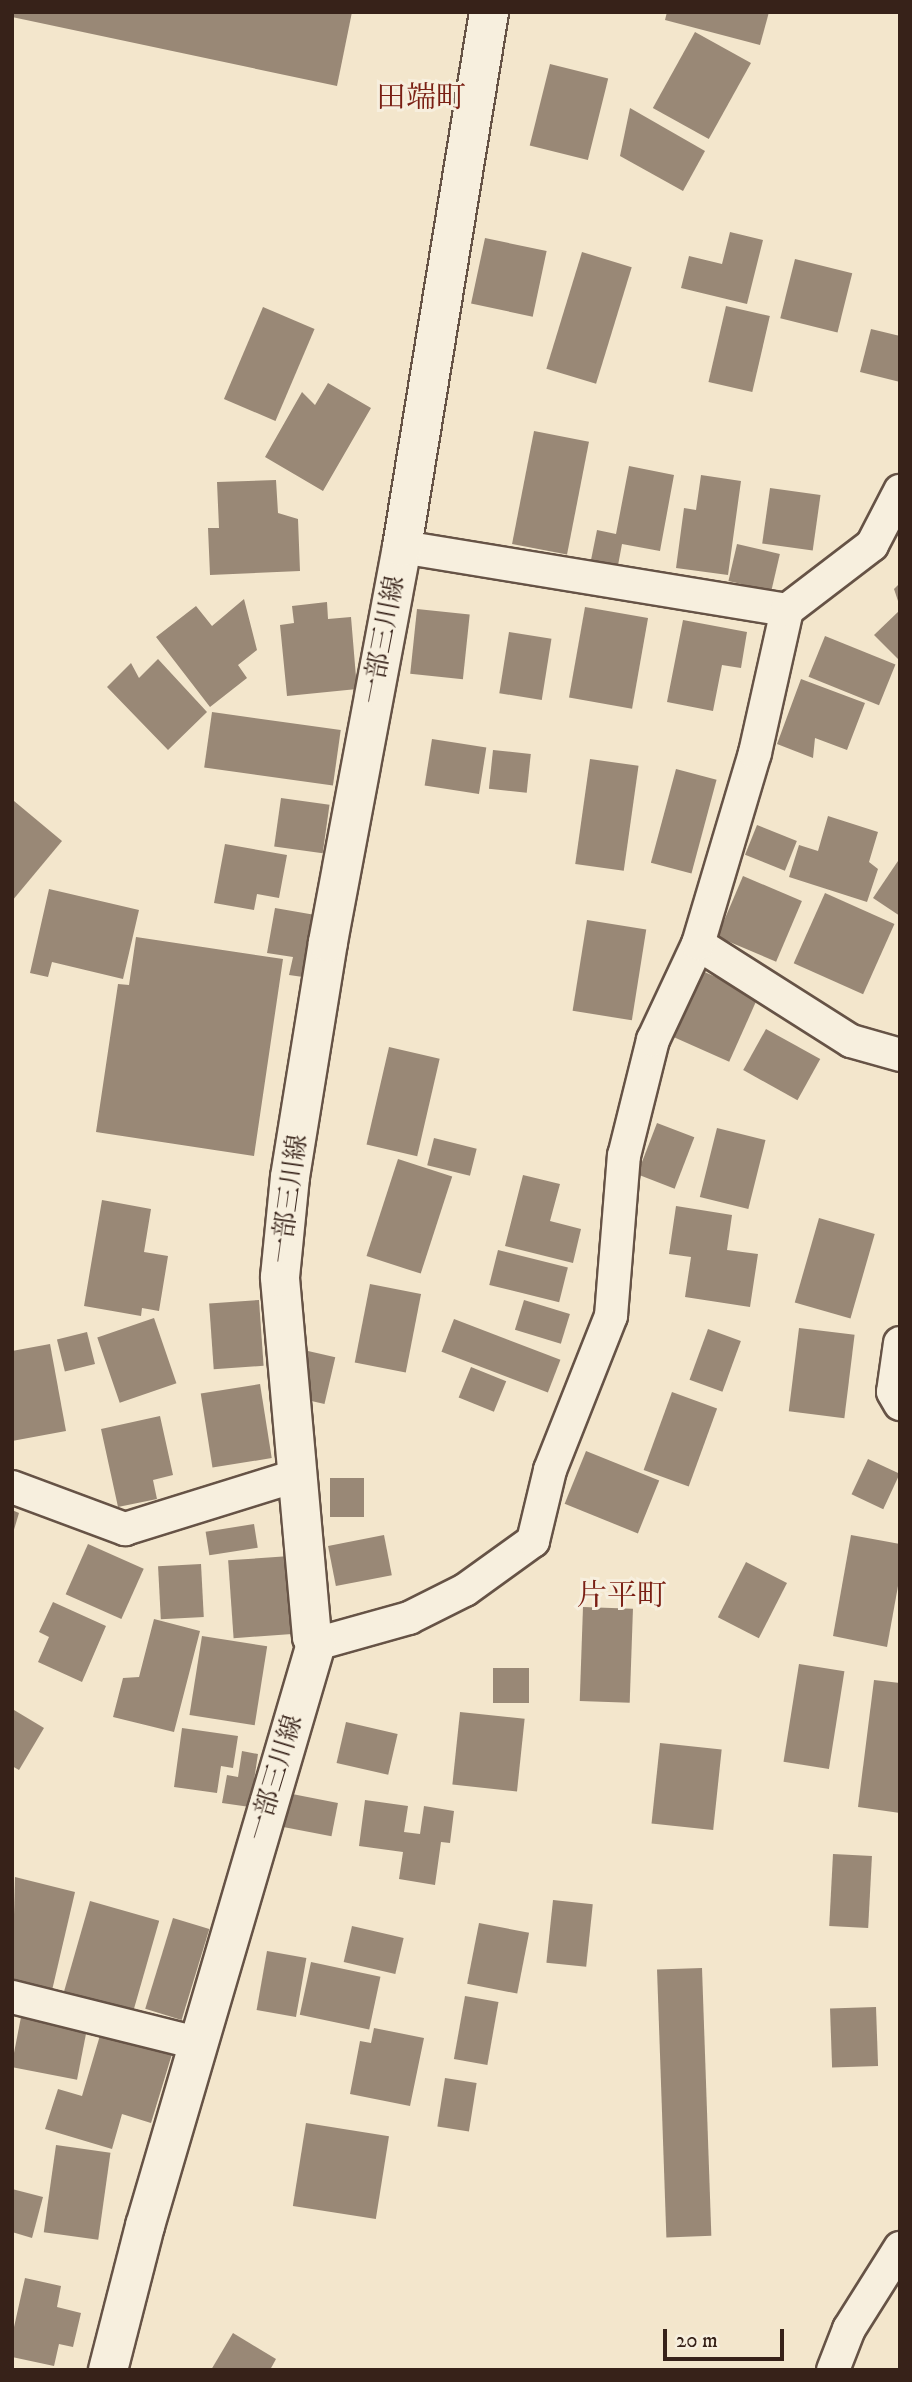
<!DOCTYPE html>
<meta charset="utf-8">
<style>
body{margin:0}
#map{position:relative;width:912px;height:2382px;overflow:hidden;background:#f3e6cc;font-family:"IM FELL DW Pica","Noto Serif JP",serif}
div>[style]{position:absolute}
.building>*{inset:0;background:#998876;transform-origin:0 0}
.roads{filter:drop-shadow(2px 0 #665346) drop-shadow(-2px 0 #665346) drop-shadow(0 2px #665346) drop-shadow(0 -2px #665346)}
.minor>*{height:32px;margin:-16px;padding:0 16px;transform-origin:16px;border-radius:16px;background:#f7efde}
.secondary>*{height:38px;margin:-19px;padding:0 19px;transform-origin:19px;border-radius:19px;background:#f7efde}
span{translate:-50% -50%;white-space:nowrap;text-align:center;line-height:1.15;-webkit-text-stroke:6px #f7efde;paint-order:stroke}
.street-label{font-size:26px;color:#372219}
.quarter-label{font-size:30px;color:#7a1f14}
.frame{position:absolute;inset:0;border:14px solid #372219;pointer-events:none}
.scale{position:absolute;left:663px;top:2329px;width:121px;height:32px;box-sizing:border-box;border:4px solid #372219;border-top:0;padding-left:9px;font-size:21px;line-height:24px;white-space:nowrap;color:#372219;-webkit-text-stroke:5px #f7efde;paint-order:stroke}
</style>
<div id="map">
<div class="building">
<i style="clip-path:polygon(12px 12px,352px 12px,337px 86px,12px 17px)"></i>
<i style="clip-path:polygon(667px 12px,769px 12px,760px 45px,665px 20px)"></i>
<i style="left:695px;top:32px;width:64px;height:87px;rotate:29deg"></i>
<i style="left:550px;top:64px;width:60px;height:84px;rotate:14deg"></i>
<i style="clip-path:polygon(630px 108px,705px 151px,683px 191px,620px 156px)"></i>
<i style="clip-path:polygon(730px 232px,763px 240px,747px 304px,681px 288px,689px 256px,722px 264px)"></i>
<i style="left:485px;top:238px;width:63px;height:67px;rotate:12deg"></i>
<i style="left:582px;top:252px;width:52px;height:122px;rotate:17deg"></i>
<i style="left:795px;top:259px;width:59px;height:61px;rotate:14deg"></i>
<i style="left:726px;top:306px;width:45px;height:78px;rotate:13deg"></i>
<i style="left:263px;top:307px;width:56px;height:100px;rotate:23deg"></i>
<i style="clip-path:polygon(871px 329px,900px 336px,900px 382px,860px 372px)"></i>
<i style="clip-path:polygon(328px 383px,371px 408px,323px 491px,265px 457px,302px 392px,315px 405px)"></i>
<i style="left:534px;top:431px;width:56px;height:115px;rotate:11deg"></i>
<i style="clip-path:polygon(629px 466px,674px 475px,660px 551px,622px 544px,616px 576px,589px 570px,597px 530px,616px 534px)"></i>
<i style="clip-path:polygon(701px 475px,741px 481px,728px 575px,676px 568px,684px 508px,696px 510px)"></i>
<i style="clip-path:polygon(276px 480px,278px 513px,298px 519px,300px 571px,210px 575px,208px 528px,219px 528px,217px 482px)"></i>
<i style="left:770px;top:488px;width:51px;height:56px;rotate:8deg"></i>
<i style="left:737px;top:544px;width:44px;height:38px;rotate:13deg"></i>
<i style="clip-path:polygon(900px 583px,900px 604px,899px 604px,894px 589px)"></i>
<i style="clip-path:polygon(244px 599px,257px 650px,238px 665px,247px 678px,210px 707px,156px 637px,196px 606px,212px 626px)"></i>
<i style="clip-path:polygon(327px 602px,328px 619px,351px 617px,357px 689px,287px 696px,280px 625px,294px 623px,292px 606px)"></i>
<i style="left:585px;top:607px;width:64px;height:92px;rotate:10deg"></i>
<i style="left:417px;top:609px;width:53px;height:65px;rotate:6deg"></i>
<i style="clip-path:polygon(900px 610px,900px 661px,874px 635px)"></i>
<i style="clip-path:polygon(683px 620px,747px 632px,741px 668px,722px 665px,713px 711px,667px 702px)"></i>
<i style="left:509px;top:632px;width:43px;height:62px;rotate:9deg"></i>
<i style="left:825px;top:636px;width:76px;height:44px;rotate:22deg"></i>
<i style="clip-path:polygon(158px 659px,207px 712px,168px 750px,107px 687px,131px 663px,139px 678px)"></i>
<i style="clip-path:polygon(801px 679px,865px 703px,847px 750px,815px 738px,813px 758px,777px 744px)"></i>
<i style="left:212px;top:712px;width:130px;height:56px;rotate:8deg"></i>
<i style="left:432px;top:739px;width:55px;height:47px;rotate:9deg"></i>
<i style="left:493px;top:750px;width:38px;height:39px;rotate:6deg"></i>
<i style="left:590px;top:759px;width:49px;height:106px;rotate:8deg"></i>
<i style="left:676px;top:769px;width:42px;height:97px;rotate:15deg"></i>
<i style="left:281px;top:798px;width:49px;height:49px;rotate:8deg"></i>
<i style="clip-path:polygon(14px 801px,62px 841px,12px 901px,12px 803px)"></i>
<i style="clip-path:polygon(828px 816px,878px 832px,869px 862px,878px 869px,867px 902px,789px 877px,799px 845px,818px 851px)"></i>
<i style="left:757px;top:825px;width:43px;height:32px;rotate:22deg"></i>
<i style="clip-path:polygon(225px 844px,287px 855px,279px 898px,257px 894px,254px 910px,214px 903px)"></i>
<i style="clip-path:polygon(900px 858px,900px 916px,873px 898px)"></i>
<i style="left:743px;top:876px;width:64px;height:66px;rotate:23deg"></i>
<i style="clip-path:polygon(49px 889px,139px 910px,123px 979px,52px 962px,48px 977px,30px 973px)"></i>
<i style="left:825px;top:893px;width:76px;height:77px;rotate:24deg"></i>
<i style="clip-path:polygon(275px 908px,321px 916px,310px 978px,289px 975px,293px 957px,267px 953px)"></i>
<i style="left:587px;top:920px;width:60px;height:92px;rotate:9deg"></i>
<i style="clip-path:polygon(136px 937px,283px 959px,254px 1156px,96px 1132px,118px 984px,129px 985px)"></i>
<i style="left:700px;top:970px;width:64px;height:72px;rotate:24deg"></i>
<i style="left:766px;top:1029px;width:62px;height:47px;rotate:29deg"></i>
<i style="left:389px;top:1047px;width:52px;height:100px;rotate:13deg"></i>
<i style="left:657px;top:1123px;width:40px;height:55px;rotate:21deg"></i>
<i style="left:717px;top:1128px;width:50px;height:71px;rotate:14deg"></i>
<i style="left:434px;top:1138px;width:44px;height:28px;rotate:14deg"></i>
<i style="left:398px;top:1159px;width:57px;height:102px;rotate:18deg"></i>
<i style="clip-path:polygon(523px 1175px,560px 1184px,550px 1221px,581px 1229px,573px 1263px,505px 1246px)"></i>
<i style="clip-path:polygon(102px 1200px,151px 1209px,144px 1252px,168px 1256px,159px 1311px,142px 1308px,141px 1316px,84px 1306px)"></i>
<i style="clip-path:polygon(676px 1206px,732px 1215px,727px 1250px,758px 1254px,750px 1307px,685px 1297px,691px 1257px,669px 1254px)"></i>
<i style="left:819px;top:1218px;width:58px;height:88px;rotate:16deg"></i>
<i style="left:498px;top:1250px;width:72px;height:36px;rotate:14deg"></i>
<i style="left:370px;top:1284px;width:52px;height:80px;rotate:11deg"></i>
<i style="left:259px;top:1300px;width:66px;height:50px;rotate:86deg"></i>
<i style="left:524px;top:1300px;width:48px;height:31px;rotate:17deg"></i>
<i style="left:154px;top:1318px;width:69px;height:60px;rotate:71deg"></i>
<i style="left:454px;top:1319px;width:114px;height:35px;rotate:21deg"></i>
<i style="left:799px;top:1328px;width:56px;height:84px;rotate:7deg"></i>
<i style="left:708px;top:1329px;width:35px;height:54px;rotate:20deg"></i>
<i style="left:87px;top:1332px;width:33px;height:31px;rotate:76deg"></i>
<i style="clip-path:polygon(50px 1344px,66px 1431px,12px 1441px,12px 1351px)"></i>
<i style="left:308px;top:1351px;width:28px;height:48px;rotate:13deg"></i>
<i style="left:471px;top:1367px;width:38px;height:33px;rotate:22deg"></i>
<i style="left:260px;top:1384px;width:75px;height:60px;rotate:81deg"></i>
<i style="left:672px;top:1392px;width:48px;height:83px;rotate:20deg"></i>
<i style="clip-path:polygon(160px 1416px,173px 1475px,153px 1480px,157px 1499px,118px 1507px,101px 1429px)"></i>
<i style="left:586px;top:1451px;width:79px;height:57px;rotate:22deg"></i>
<i style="left:868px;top:1459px;width:35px;height:39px;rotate:25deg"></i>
<i style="left:330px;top:1478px;width:34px;height:39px"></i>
<i style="clip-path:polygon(12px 1510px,19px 1513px,13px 1533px,12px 1533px)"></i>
<i style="left:254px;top:1524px;width:24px;height:49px;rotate:81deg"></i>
<i style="left:384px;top:1535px;width:41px;height:57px;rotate:79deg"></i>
<i style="clip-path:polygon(851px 1535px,900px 1544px,900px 1575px,887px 1647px,833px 1636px)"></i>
<i style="left:88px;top:1544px;width:61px;height:55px;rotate:24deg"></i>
<i style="left:290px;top:1556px;width:78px;height:62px;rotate:86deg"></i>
<i style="left:746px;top:1562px;width:46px;height:62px;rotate:27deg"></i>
<i style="left:201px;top:1564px;width:53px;height:43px;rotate:87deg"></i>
<i style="clip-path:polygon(53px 1602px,106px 1626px,82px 1682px,38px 1662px,49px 1637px,39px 1632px)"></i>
<i style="left:583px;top:1607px;width:50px;height:94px;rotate:2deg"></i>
<i style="clip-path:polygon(154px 1619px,200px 1631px,174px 1732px,113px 1717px,123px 1678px,139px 1677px)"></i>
<i style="left:202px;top:1636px;width:66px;height:80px;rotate:9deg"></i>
<i style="left:799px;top:1664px;width:46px;height:99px;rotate:9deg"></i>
<i style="left:493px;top:1668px;width:36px;height:35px"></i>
<i style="clip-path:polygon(874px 1680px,900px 1683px,900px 1813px,858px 1807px)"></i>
<i style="clip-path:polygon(14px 1710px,44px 1728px,19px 1770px,12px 1766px)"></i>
<i style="left:460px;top:1712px;width:65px;height:73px;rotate:6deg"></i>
<i style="left:346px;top:1722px;width:53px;height:42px;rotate:13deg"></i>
<i style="clip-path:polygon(182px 1728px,238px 1736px,233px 1768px,221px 1766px,217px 1793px,174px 1787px)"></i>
<i style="left:660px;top:1743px;width:62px;height:81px;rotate:6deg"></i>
<i style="clip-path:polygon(242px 1751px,258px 1754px,250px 1807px,222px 1803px,227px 1775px,238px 1777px)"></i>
<i style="left:282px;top:1792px;width:57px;height:34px;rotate:11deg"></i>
<i style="clip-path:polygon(365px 1800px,408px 1806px,404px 1832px,420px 1834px,424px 1806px,454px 1811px,450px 1843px,441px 1842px,435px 1885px,399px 1879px,403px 1852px,359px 1846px)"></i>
<i style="left:833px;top:1854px;width:39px;height:72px;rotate:3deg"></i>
<i style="clip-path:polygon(15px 1877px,75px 1892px,50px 1999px,12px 1990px)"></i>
<i style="left:553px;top:1900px;width:40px;height:63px;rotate:6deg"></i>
<i style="left:90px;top:1901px;width:72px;height:103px;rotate:16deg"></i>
<i style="left:173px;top:1918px;width:38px;height:95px;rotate:17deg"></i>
<i style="left:479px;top:1923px;width:51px;height:62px;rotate:11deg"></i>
<i style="left:352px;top:1926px;width:53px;height:37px;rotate:13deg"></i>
<i style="left:267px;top:1951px;width:40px;height:60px;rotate:10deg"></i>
<i style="left:311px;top:1962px;width:71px;height:54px;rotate:12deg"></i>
<i style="left:702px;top:1968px;width:268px;height:45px;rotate:88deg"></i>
<i style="left:465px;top:1996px;width:34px;height:64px;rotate:10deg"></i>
<i style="left:876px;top:2007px;width:59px;height:46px;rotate:88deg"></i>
<i style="left:21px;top:2017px;width:67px;height:51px;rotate:11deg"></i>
<i style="clip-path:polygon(374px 2028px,424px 2038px,410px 2106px,350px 2094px,360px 2041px,371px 2043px)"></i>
<i style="clip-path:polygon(101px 2032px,172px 2054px,151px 2123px,122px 2114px,112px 2149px,45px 2129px,58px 2089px,82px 2096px)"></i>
<i style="left:445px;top:2078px;width:32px;height:49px;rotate:9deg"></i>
<i style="left:306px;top:2123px;width:84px;height:84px;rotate:9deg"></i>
<i style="left:56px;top:2145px;width:55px;height:88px;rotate:8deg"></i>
<i style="clip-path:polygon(12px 2189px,43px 2197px,32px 2238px,12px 2232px)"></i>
<i style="clip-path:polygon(25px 2278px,61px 2286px,57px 2307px,81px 2313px,73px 2347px,59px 2344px,54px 2366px,12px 2357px,12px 2336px)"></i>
<i style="clip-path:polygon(233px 2333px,276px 2359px,270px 2370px,211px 2370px)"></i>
</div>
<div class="roads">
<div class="minor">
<i style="left:402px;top:547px;width:390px;rotate:9.3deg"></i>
<i style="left:698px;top:944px;width:181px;rotate:32.4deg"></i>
<i style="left:851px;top:1041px;width:51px;rotate:15.9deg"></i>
<i style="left:900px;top:1343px;width:49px;rotate:98.1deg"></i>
<i style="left:893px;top:1392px;width:14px;rotate:60deg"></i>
<i style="left:12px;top:1487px;width:121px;rotate:20.4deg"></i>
<i style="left:125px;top:1529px;width:181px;rotate:-17.3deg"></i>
<i style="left:316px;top:1644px;width:97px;rotate:-15.6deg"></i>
<i style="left:409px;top:1618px;width:63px;rotate:-26.6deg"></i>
<i style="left:465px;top:1590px;width:84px;rotate:-35.8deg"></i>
<i style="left:533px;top:1541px;width:73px;rotate:-76.5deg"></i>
<i style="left:550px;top:1470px;width:166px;rotate:-68.4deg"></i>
<i style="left:611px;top:1316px;width:161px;rotate:-85.4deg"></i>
<i style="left:624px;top:1156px;width:120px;rotate:-76deg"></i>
<i style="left:653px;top:1040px;width:106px;rotate:-64.9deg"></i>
<i style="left:698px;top:944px;width:199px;rotate:-73.4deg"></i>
<i style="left:755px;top:753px;width:147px;rotate:-77.4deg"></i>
<i style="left:787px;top:610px;width:107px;rotate:-37.4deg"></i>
<i style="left:872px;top:545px;width:61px;rotate:-62.6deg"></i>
<i style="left:12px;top:1997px;width:191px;rotate:14deg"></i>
<i style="left:833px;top:2370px;width:44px;rotate:-68.7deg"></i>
<i style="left:849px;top:2329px;width:96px;rotate:-57.8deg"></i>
</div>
<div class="secondary">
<i style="left:108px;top:2370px;width:149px;rotate:-75.6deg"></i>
<i style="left:145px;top:2226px;width:607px;rotate:-73.63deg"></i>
<i style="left:316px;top:1644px;width:8px;rotate:-120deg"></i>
<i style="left:312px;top:1637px;width:361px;rotate:-95.1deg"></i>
<i style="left:280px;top:1277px;width:100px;rotate:-84.3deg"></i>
<i style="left:290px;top:1177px;width:238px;rotate:-80.8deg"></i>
<i style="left:328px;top:942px;width:402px;rotate:-79.4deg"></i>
<i style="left:402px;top:547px;width:542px;rotate:-80.76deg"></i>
</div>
</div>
<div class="street-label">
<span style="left:384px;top:640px;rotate:-79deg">一部三川線</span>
<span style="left:290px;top:1199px;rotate:-82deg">一部三川線</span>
<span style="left:276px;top:1778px;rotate:-73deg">一部三川線</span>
</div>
<div class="quarter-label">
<span style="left:421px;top:99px">田端町</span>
<span style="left:622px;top:1597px">片平町</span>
</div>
<div class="frame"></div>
<div class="scale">20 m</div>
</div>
